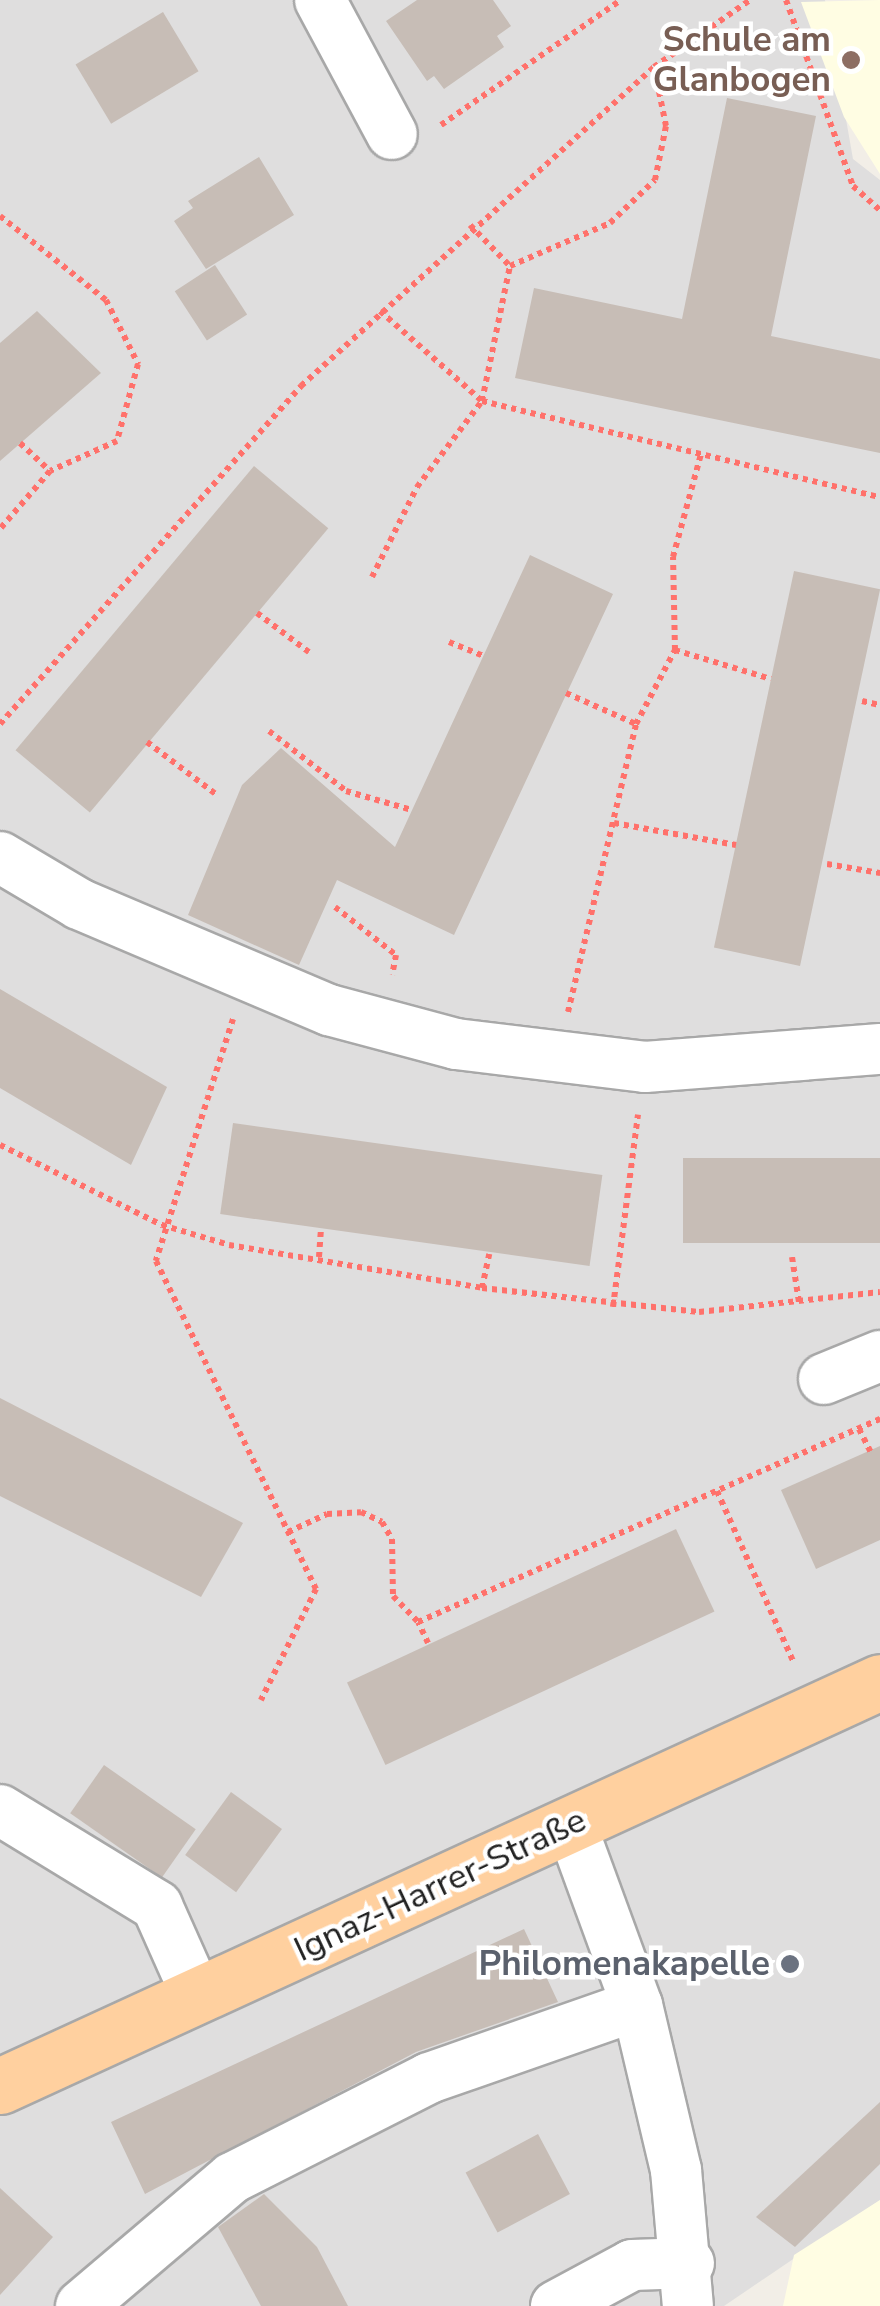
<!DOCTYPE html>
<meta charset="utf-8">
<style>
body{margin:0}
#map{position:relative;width:880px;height:2306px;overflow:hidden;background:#f2eee7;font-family:"Nunito Sans",sans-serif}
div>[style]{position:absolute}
.residential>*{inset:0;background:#dfdede}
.education>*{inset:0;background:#fffde3}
.building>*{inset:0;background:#c7bdb6;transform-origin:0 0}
.path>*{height:6px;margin-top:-3px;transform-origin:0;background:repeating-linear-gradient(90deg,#ff716b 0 5px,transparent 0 10px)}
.roads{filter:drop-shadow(2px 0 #a8a8a8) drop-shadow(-2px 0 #a8a8a8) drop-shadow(0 2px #a8a8a8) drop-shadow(0 -2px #a8a8a8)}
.minor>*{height:50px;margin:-25px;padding:0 25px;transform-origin:25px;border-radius:25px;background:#fff}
.major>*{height:55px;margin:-27.5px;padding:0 27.5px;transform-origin:27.5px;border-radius:27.5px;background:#ffd09f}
.dots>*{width:28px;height:28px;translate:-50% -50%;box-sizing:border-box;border:5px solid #fff;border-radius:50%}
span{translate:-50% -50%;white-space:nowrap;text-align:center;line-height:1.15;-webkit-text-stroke:9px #fff;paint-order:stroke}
.education-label{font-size:35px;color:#785e54;font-weight:700}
.right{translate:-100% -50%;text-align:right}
.street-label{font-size:35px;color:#212121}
.worship-label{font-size:35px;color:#5b616d;font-weight:700}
</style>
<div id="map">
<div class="residential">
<i style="clip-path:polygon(0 0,825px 0,853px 159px,880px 180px,880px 2200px,724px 2306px,0 2306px)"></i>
</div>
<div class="education">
<i style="clip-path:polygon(880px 0,880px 174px,844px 117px,801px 2px)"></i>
<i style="clip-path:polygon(880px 2200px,880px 2306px,783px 2306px,794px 2255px)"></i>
</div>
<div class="building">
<i style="clip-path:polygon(417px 0,493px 0,511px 26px,497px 36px,504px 47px,444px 89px,434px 76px,427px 81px,386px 21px)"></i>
<i style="left:163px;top:12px;width:69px;height:102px;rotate:59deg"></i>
<i style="clip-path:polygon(727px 98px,816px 116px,771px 336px,880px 359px,880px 453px,515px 378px,534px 288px,682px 319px)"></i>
<i style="clip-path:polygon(259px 157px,294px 215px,206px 269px,174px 221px,193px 208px,188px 201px)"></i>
<i style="left:215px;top:265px;width:59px;height:48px;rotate:57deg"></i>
<i style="clip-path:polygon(37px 311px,101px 373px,0 461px,0 343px)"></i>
<i style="left:254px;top:466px;width:97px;height:371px;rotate:40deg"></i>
<i style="clip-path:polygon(530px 555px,613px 594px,454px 935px,337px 880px,299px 965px,188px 915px,242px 785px,281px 748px,395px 847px)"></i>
<i style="left:794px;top:571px;width:88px;height:385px;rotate:12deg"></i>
<i style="clip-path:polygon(0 989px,167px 1087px,131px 1165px,0 1088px)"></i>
<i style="left:233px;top:1123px;width:373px;height:92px;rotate:8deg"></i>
<i style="left:880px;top:1158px;width:85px;height:197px;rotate:90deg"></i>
<i style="clip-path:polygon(0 1398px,243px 1523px,201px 1597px,0 1496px)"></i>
<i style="clip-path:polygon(880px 1446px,880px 1540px,816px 1569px,781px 1490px)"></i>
<i style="left:676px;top:1529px;width:91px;height:363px;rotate:65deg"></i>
<i style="left:104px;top:1765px;width:112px;height:59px;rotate:35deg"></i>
<i style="left:231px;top:1792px;width:63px;height:78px;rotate:36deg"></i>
<i style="clip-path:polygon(524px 1929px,558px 2002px,416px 2052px,145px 2194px,111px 2122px)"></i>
<i style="clip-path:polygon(880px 2102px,880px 2164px,795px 2247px,756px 2217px)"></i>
<i style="left:538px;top:2134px;width:68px;height:82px;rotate:62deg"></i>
<i style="clip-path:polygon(0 2188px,53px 2237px,0 2295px)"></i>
<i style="clip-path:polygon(264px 2194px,317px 2247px,348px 2306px,261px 2306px,218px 2227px)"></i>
</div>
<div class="path">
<i style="left:786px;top:0;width:198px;rotate:70.2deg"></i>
<i style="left:853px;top:186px;width:36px;rotate:42deg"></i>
<i style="left:441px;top:125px;width:219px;rotate:-34.8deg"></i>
<i style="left:0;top:216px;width:135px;rotate:38.4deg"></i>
<i style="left:106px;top:300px;width:72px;rotate:63.4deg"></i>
<i style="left:138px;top:364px;width:80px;rotate:105.3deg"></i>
<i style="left:117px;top:441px;width:73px;rotate:155.9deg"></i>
<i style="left:50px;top:471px;width:77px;rotate:130.8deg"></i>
<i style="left:470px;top:225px;width:57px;rotate:45.7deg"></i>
<i style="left:380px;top:311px;width:136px;rotate:41.4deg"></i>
<i style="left:482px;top:401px;width:409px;rotate:13.6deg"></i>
<i style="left:20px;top:443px;width:41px;rotate:43deg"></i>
<i style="left:372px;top:577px;width:101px;rotate:-63.4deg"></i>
<i style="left:417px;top:487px;width:108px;rotate:-52.9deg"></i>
<i style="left:482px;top:401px;width:138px;rotate:-78.3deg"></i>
<i style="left:510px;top:266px;width:109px;rotate:-23.3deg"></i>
<i style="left:610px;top:223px;width:62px;rotate:-43.7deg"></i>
<i style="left:655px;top:180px;width:55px;rotate:-78.5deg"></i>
<i style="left:666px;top:126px;width:60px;rotate:-101.5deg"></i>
<i style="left:257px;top:613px;width:65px;rotate:36.9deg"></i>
<i style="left:449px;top:642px;width:38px;rotate:22deg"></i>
<i style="left:675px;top:650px;width:100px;rotate:16.8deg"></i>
<i style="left:566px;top:693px;width:77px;rotate:23.9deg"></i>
<i style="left:862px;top:701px;width:18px;rotate:13deg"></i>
<i style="left:0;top:724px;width:453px;rotate:-48.3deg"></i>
<i style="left:301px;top:386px;width:476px;rotate:-42.1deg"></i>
<i style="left:654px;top:67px;width:117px;rotate:-34.9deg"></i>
<i style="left:269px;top:731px;width:98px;rotate:37.9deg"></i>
<i style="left:346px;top:791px;width:69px;rotate:16.1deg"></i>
<i style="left:147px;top:742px;width:88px;rotate:37.1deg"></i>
<i style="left:614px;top:823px;width:124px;rotate:10.2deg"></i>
<i style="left:827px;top:864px;width:54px;rotate:9.6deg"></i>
<i style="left:335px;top:907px;width:78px;rotate:38.2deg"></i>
<i style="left:396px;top:955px;width:20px;rotate:101deg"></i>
<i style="left:568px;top:1012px;width:296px;rotate:-76.7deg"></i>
<i style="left:636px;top:724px;width:84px;rotate:-62.2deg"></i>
<i style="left:675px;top:650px;width:93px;rotate:-91.2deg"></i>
<i style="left:673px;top:557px;width:107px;rotate:-74.8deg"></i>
<i style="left:233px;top:1019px;width:254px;rotate:107.7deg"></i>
<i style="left:156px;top:1261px;width:365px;rotate:64deg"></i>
<i style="left:316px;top:1589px;width:124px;rotate:116.4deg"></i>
<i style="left:0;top:1145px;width:181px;rotate:26.3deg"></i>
<i style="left:162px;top:1225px;width:70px;rotate:16.6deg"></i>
<i style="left:229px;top:1245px;width:257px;rotate:9.6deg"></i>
<i style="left:482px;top:1288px;width:218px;rotate:6.3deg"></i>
<i style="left:699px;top:1312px;width:182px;rotate:-6.3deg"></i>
<i style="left:319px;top:1257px;width:28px;rotate:-86deg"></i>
<i style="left:792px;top:1257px;width:46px;rotate:81.2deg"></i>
<i style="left:482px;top:1288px;width:35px;rotate:-78deg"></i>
<i style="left:613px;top:1307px;width:194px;rotate:-82.6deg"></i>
<i style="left:859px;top:1429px;width:25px;rotate:63deg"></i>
<i style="left:717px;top:1491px;width:188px;rotate:65.9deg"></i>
<i style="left:288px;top:1532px;width:43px;rotate:-24.8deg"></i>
<i style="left:327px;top:1514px;width:34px;rotate:-3deg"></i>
<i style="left:361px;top:1512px;width:23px;rotate:25deg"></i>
<i style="left:382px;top:1522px;width:20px;rotate:60deg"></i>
<i style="left:392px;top:1539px;width:57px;rotate:89deg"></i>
<i style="left:393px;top:1596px;width:36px;rotate:46deg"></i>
<i style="left:428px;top:1643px;width:23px;rotate:-115deg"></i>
<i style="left:418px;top:1622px;width:505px;rotate:-23.72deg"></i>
</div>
<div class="roads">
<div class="minor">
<i style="left:320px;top:0;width:152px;rotate:61.8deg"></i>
<i style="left:0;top:857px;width:92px;rotate:30.7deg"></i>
<i style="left:79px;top:904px;width:272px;rotate:23deg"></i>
<i style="left:329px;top:1010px;width:131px;rotate:15deg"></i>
<i style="left:456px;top:1044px;width:190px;rotate:6.9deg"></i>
<i style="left:645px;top:1067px;width:236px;rotate:-4.4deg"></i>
<i style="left:824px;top:1379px;width:61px;rotate:-22.3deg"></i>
<i style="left:0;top:1810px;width:184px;rotate:31.4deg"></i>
<i style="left:157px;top:1906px;width:98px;rotate:66deg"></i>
<i style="left:571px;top:1825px;width:192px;rotate:69.9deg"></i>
<i style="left:637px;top:2005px;width:170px;rotate:76.7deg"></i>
<i style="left:676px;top:2170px;width:137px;rotate:85deg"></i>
<i style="left:81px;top:2306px;width:198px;rotate:-40.3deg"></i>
<i style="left:232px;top:2178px;width:221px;rotate:-26.9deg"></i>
<i style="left:429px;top:2078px;width:220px;rotate:-19.3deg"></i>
<i style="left:556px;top:2306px;width:86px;rotate:-28.3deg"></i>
<i style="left:632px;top:2265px;width:57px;rotate:-2deg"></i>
</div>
<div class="major">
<i style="left:0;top:2086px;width:968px;rotate:-24.66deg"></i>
</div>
</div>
<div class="dots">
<i style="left:851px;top:60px;background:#8d6e63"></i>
<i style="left:790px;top:1964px;background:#6b7280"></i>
</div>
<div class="education-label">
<span class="right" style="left:831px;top:60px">Schule am<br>Glanbogen</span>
</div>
<div class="street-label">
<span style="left:440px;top:1885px;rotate:-25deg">Ignaz-Harrer-Straße</span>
</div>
<div class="worship-label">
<span class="right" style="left:770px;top:1964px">Philomenakapelle</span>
</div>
</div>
